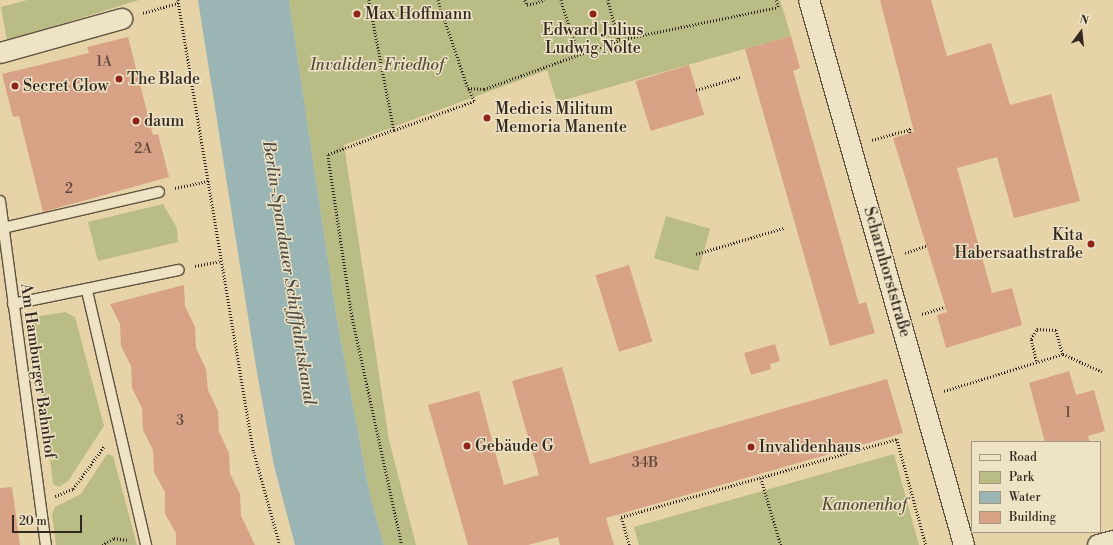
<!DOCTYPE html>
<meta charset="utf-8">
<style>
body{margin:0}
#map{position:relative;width:1113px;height:545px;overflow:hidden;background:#e6d4a8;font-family:"Libre Bodoni",serif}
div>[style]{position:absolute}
.green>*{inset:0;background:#b9bc85;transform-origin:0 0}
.water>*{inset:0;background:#9ab5b3}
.building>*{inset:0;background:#d7a286;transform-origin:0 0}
.path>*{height:2.5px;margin-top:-1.25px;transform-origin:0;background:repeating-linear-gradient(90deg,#33281f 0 1px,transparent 0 3px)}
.roads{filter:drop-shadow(1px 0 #605341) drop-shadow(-1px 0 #605341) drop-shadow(0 1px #605341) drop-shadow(0 -1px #605341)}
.lane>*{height:10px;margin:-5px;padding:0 5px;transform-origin:5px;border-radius:5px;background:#efe3c6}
.street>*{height:20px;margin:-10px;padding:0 10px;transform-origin:10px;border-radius:10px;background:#efe3c6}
.dots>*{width:11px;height:11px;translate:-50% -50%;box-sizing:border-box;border:2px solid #efe3c6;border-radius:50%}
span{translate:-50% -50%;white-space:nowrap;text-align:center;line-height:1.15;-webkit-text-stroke:3px #efe3c6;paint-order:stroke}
.number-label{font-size:14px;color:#5c4639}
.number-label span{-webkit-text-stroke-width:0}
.poi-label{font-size:16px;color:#33281f}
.left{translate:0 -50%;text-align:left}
.right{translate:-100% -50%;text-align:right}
.park-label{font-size:16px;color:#544d38;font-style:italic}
.street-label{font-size:16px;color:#33281f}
.water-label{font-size:17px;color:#4d4b44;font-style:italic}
.legend{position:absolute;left:971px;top:441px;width:130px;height:92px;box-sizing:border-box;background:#efe3c6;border:1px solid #a49883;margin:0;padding:5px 7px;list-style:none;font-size:12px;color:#33281f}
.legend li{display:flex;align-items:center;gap:8px;height:20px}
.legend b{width:20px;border:1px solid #a49883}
.north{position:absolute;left:1061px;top:12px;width:40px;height:40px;-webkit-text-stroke:3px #efe3c6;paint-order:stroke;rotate:15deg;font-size:11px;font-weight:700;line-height:16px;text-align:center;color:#33281f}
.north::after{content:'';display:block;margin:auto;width:14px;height:18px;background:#33281f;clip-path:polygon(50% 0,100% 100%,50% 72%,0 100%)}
.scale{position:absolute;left:12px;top:515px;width:70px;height:18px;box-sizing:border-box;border:2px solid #33281f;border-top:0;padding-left:5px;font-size:12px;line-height:14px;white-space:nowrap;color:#33281f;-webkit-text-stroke:3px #efe3c6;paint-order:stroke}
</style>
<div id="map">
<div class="green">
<i style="clip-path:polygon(27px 0,139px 0,7px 41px,1px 7px)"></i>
<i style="clip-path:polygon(289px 0,780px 0,791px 36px,557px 102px,547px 70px,344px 145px,389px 440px,416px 545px,384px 545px,371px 500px,337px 320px)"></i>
<i style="clip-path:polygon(163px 204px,177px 228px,178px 242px,98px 261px,88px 222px)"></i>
<i style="left:666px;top:216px;width:46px;height:44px;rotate:16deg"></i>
<i style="clip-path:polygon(65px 312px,75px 317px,104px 426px,68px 481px,59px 487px,53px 484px,43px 395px,40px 395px,30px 325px,34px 317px)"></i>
<i style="clip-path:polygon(107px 454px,113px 456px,137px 545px,56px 545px,52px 514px,55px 507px,81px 494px)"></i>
<i style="clip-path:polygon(894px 454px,919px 545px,639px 545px,634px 527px)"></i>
</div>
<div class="water">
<i style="clip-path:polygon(198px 0,289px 0,337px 320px,371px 500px,384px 545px,295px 545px,274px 466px,256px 367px)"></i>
</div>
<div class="building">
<i style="clip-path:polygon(880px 0,931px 0,947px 56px,991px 43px,1010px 105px,1051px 94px,1080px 201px,1014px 218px,997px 157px,957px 168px,992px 293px,1012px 288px,1022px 325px,946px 348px,937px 315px,947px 312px,893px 138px,914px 132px)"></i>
<i style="clip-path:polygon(791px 36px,800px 68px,793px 71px,859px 304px,866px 302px,875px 333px,830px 346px,745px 49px)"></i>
<i style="clip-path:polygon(128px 37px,153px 135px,158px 134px,169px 177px,43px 212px,19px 116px,13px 117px,2px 74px,89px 53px,87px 47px)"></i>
<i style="left:689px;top:65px;width:52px;height:56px;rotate:73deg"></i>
<i style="left:629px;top:265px;width:80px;height:35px;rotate:73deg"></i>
<i style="clip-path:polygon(184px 285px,185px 306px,195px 327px,196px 348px,206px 369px,208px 390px,218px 411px,219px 432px,229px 453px,230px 474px,240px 494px,241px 516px,255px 545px,176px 545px,176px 533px,165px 514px,165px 492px,154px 472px,153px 450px,143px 430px,142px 408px,132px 388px,131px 366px,121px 346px,120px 324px,110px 304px)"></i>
<i style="clip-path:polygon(775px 344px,780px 361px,770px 364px,771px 369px,751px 375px,744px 353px)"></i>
<i style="clip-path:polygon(562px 367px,590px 464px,887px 379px,903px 433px,606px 518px,614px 545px,560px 545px,558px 537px,528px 545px,468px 545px,428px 405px,479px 391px,504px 485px,539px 475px,512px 381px)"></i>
<i style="clip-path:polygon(1069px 371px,1076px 395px,1094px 390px,1105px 431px,1088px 436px,1090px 442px,1045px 442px,1029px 383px)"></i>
<i style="clip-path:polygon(12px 487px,20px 545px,0 545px,0 488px)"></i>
</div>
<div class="path">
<i style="left:178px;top:0;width:458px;rotate:80.5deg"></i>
<i style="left:254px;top:452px;width:97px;rotate:74.4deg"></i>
<i style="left:369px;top:0;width:132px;rotate:79.1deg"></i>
<i style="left:394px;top:130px;width:71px;rotate:159.3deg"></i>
<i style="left:328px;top:155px;width:163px;rotate:81.5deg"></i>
<i style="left:352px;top:316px;width:234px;rotate:77.7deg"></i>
<i style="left:438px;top:0;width:93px;rotate:71.2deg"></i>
<i style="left:468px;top:88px;width:16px;rotate:4deg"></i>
<i style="left:484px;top:89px;width:144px;rotate:-19.9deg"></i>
<i style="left:619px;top:40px;width:162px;rotate:-11.7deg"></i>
<i style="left:778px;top:7px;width:7px;rotate:-106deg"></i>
<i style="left:525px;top:0;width:5px;rotate:68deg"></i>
<i style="left:527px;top:5px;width:18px;rotate:-16deg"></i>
<i style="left:561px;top:0;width:56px;rotate:72.2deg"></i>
<i style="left:608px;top:0;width:41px;rotate:74.6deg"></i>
<i style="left:143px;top:13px;width:37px;rotate:-16deg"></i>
<i style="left:696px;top:90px;width:46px;rotate:-16.5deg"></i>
<i style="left:394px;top:130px;width:85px;rotate:-19.9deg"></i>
<i style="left:474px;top:101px;width:14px;rotate:-115deg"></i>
<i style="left:872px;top:140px;width:40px;rotate:-16deg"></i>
<i style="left:910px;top:129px;width:4px;rotate:90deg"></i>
<i style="left:175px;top:188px;width:35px;rotate:-12deg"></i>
<i style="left:905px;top:253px;width:24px;rotate:-19deg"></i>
<i style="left:696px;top:254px;width:92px;rotate:-16.5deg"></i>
<i style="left:195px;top:266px;width:25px;rotate:-11deg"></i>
<i style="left:922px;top:314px;width:24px;rotate:-17deg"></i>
<i style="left:1036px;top:361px;width:23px;rotate:-103deg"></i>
<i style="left:1031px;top:339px;width:12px;rotate:-59deg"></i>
<i style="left:1037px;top:329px;width:19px;rotate:3deg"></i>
<i style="left:1056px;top:330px;width:25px;rotate:74deg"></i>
<i style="left:944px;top:391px;width:125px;rotate:-17.3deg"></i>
<i style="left:1063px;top:354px;width:44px;rotate:24.2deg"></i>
<i style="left:761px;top:478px;width:70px;rotate:73.4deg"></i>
<i style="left:55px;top:496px;width:19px;rotate:-21deg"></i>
<i style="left:73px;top:489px;width:54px;rotate:-54deg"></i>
<i style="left:102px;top:545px;width:14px;rotate:-30deg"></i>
<i style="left:114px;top:538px;width:13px;rotate:9deg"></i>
<i style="left:629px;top:545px;width:29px;rotate:-106deg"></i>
<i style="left:621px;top:517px;width:287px;rotate:-15.8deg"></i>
<i style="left:897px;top:439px;width:110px;rotate:74.7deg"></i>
</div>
<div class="roads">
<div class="lane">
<i style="left:0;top:201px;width:347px;rotate:82.4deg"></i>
<i style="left:3px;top:228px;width:160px;rotate:-13deg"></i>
<i style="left:87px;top:291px;width:261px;rotate:76.9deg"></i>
<i style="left:13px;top:304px;width:169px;rotate:-11.6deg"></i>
</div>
<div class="street">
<i style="left:809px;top:0;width:567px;rotate:74.12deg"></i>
<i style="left:0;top:53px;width:127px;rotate:-15.6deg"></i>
<i style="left:1098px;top:545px;width:16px;rotate:-15deg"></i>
</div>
</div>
<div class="dots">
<i style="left:357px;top:14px;background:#8f2418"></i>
<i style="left:593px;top:14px;background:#8f2418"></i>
<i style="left:119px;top:79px;background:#8f2418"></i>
<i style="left:15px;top:86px;background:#8f2418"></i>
<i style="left:487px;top:118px;background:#8f2418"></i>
<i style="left:136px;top:121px;background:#8f2418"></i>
<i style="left:1091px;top:244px;background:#8f2418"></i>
<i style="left:467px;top:446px;background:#8f2418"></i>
<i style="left:751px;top:447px;background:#8f2418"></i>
</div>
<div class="number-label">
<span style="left:104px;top:62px">1A</span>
<span style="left:143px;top:149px">2A</span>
<span style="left:69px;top:189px">2</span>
<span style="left:1068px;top:413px">1</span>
<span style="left:180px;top:421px">3</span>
<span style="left:645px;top:463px">34B</span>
</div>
<div class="poi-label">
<span class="left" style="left:365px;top:14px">Max Hoffmann</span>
<span style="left:593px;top:39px">Edward Julius<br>Ludwig Nolte</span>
<span class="left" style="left:127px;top:79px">The Blade</span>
<span class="left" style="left:23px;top:86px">Secret Glow</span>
<span class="left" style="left:495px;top:118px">Medicis Militum<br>Memoria Manente</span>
<span class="left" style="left:144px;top:121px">daum</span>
<span class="right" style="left:1083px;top:244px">Kita<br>Habersaathstraße</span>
<span class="left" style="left:475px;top:446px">Gebäude G</span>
<span class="left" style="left:759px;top:447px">Invalidenhaus</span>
</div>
<div class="park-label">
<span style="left:377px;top:65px">Invaliden-Friedhof</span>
<span style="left:864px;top:505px">Kanonenhof</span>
</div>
<div class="street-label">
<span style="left:887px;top:272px;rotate:74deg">Scharnhorststraße</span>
<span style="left:38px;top:371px;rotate:82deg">Am Hamburger Bahnhof</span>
</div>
<div class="water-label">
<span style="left:288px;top:273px;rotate:81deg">Berlin-Spandauer Schifffahrtskanal</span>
</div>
<ul class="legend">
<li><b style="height:5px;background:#efe3c6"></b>Road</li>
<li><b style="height:11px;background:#b9bc85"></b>Park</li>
<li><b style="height:11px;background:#9ab5b3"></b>Water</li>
<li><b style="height:11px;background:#d7a286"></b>Building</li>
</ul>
<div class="north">N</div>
<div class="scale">20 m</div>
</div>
